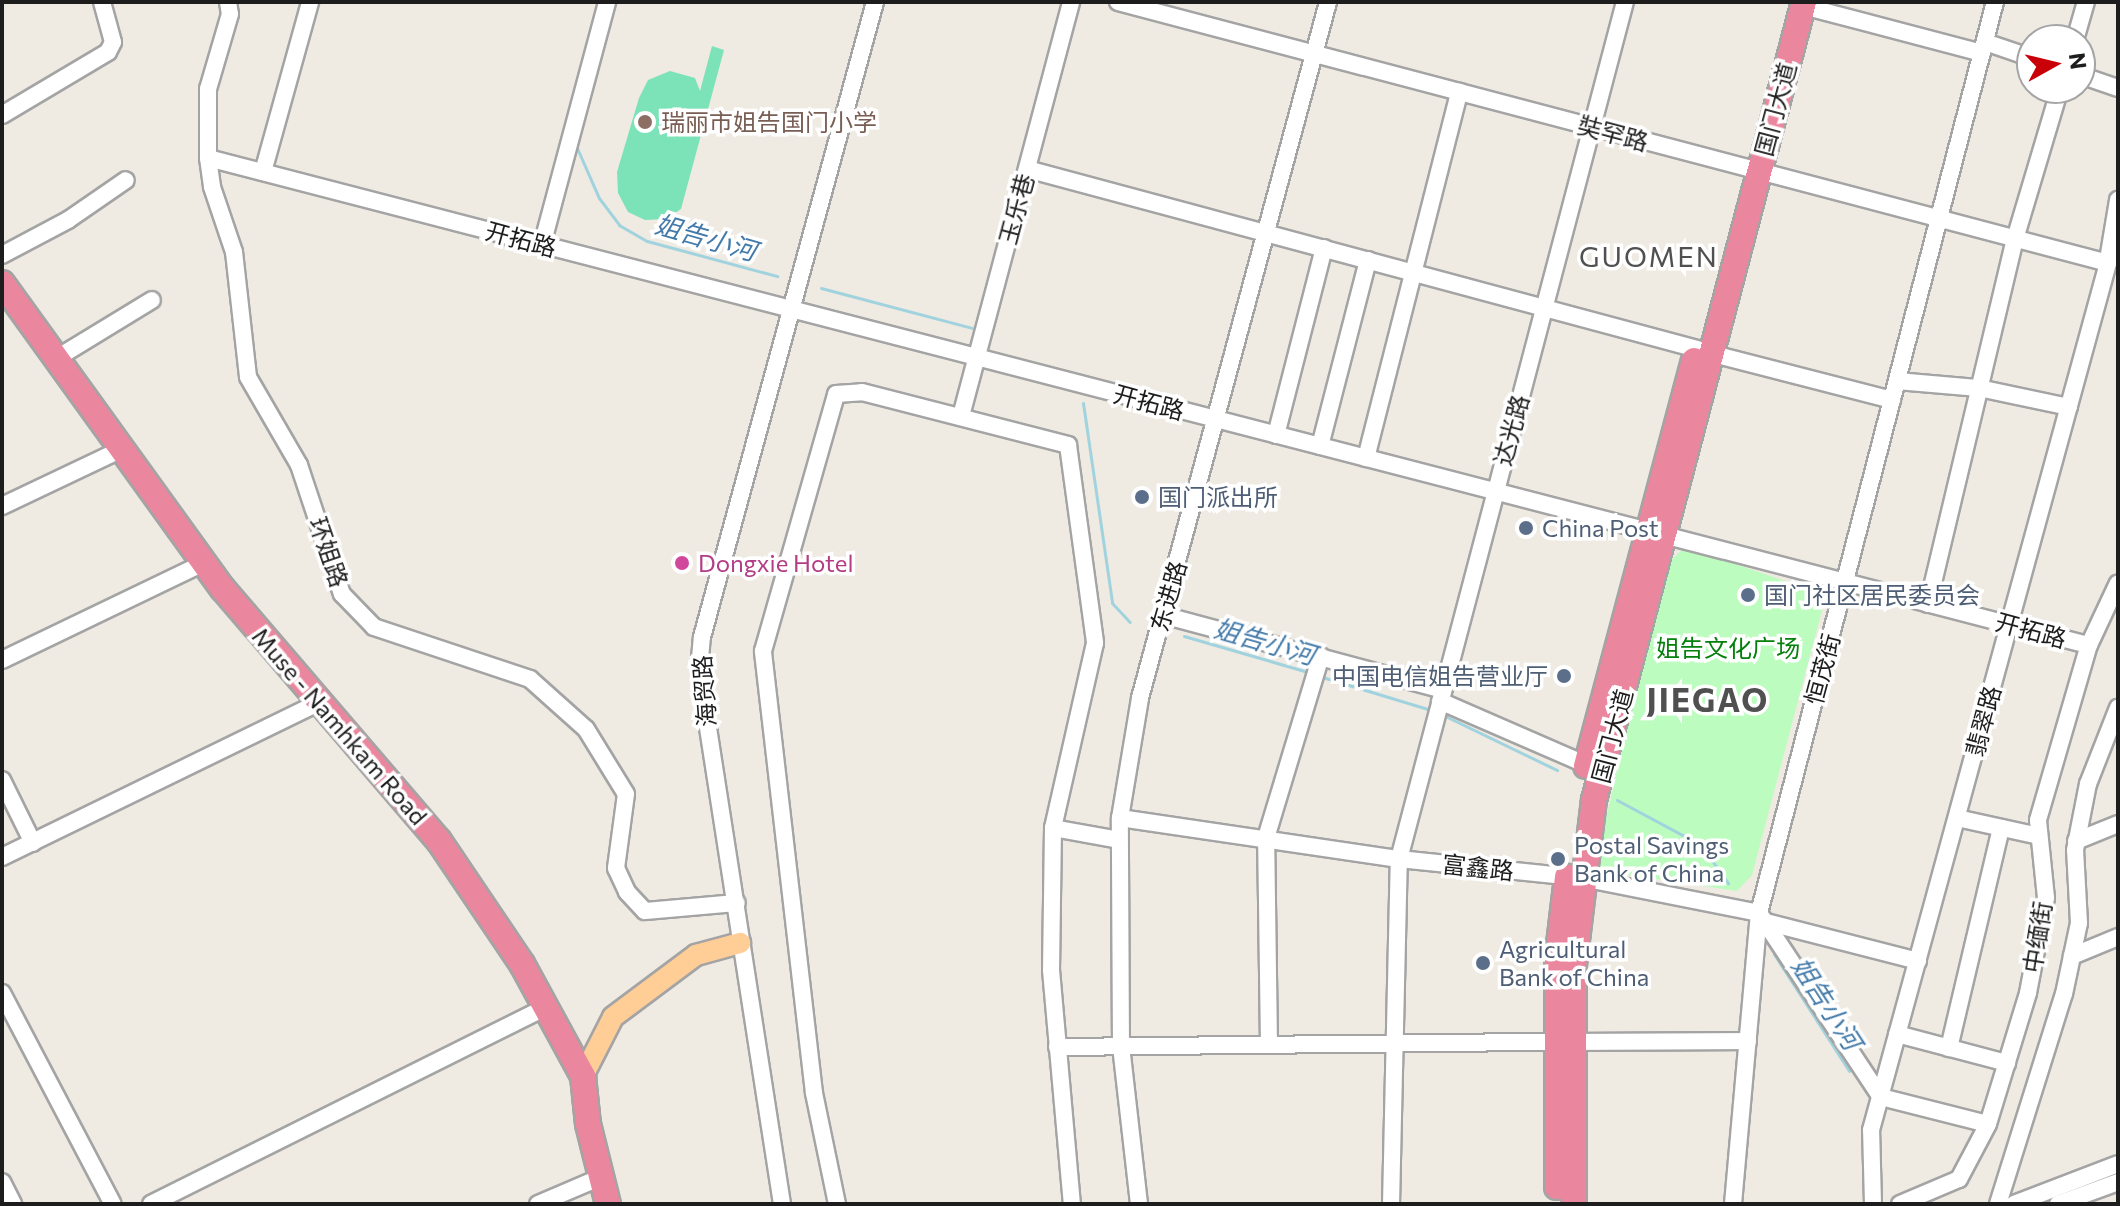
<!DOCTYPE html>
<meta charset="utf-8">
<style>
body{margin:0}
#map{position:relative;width:2120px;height:1206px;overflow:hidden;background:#efeae2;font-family:Commissioner,"Noto Sans SC",sans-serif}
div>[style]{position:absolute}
.park>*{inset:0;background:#bdfcbf}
.pitch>*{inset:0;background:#7ce2b7}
.stream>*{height:3px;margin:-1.5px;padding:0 1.5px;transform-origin:1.5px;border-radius:1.5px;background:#a1d3df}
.roads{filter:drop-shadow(2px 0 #a4a4a4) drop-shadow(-2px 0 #a4a4a4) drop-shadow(0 2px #a4a4a4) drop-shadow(0 -2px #a4a4a4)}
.minor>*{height:16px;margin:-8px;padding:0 8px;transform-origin:8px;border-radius:8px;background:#fff}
.major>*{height:20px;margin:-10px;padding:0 10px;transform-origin:10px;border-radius:10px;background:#ffce97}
.highway>*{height:24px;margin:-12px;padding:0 12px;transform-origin:12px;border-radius:12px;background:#ea869d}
.dots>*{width:22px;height:22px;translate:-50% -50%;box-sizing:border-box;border:4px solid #fff;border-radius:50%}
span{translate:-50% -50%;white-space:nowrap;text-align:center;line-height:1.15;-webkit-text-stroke:7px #fff;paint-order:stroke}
.street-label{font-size:24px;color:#1d1d1d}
.education-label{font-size:24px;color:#785e54}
.left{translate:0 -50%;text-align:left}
.service-label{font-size:24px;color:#4e5e75}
.right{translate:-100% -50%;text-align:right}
.hotel-label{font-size:24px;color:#b23c85}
.park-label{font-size:24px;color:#06800c}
.water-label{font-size:26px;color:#437aa9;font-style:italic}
.quarter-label{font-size:28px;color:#505050;letter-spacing:2px}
.district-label{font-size:32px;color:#505050;font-weight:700;letter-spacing:2px}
.frame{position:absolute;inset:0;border:4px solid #1d1d1d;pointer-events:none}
.north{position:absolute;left:2016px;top:24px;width:80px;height:80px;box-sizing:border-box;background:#fff;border:2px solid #a5a5a5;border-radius:50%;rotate:82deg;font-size:22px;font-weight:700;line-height:32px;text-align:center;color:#1d1d1d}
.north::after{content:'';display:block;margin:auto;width:28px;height:36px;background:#ca0008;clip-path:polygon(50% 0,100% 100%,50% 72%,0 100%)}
</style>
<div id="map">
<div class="park">
<i style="clip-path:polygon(1685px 547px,1826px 595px,1752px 875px,1737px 891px,1595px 870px,1661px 570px)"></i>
</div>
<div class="pitch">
<i style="clip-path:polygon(712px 46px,724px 50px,681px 209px,666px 219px,645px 220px,628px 212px,618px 193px,617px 172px,639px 98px,648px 80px,670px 71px,695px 78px,700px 91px)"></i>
</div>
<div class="stream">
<i style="left:577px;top:148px;width:55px;rotate:66.3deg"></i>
<i style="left:599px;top:198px;width:34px;rotate:53deg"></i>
<i style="left:619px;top:225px;width:32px;rotate:30deg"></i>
<i style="left:647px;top:241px;width:135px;rotate:15.1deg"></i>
<i style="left:821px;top:288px;width:156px;rotate:14.8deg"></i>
<i style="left:1083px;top:403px;width:202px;rotate:81.7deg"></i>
<i style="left:1112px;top:603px;width:26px;rotate:47deg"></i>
<i style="left:1184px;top:636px;width:129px;rotate:16.2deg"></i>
<i style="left:1319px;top:676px;width:117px;rotate:16.9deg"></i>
<i style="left:1441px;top:714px;width:129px;rotate:25.8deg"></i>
<i style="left:1617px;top:800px;width:95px;rotate:28.2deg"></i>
<i style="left:1701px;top:845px;width:47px;rotate:54.6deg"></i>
<i style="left:1774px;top:954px;width:139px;rotate:57.3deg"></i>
</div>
<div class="roads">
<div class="minor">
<i style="left:228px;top:2px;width:12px;rotate:81deg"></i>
<i style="left:230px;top:14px;width:78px;rotate:106.3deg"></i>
<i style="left:208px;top:89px;width:69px;rotate:90deg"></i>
<i style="left:208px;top:158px;width:29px;rotate:82deg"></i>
<i style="left:212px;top:187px;width:69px;rotate:71.3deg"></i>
<i style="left:234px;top:252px;width:126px;rotate:83.6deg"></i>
<i style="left:248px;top:377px;width:102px;rotate:59.9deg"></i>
<i style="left:299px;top:465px;width:136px;rotate:71.6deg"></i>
<i style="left:342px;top:594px;width:46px;rotate:45.9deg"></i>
<i style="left:374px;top:627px;width:164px;rotate:18.4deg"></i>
<i style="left:530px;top:679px;width:75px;rotate:41.8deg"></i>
<i style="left:586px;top:729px;width:76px;rotate:58.4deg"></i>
<i style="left:626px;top:794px;width:75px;rotate:97.7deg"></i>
<i style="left:616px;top:868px;width:26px;rotate:65deg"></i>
<i style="left:627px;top:892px;width:26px;rotate:47deg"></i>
<i style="left:645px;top:911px;width:92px;rotate:-5deg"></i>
<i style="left:1118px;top:2px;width:1024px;rotate:14.77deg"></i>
<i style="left:1803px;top:6px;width:185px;rotate:14.7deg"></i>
<i style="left:2075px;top:40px;width:40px;rotate:-74deg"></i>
<i style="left:1985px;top:42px;width:50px;rotate:18.8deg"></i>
<i style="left:2080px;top:75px;width:40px;rotate:18.9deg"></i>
<i style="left:2px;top:115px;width:123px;rotate:-30.7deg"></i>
<i style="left:108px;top:52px;width:11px;rotate:-63deg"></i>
<i style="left:113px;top:42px;width:41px;rotate:-105.4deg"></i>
<i style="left:208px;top:158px;width:1943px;rotate:14.52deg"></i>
<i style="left:1027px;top:169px;width:694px;rotate:15.04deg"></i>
<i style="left:263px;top:172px;width:176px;rotate:-74.5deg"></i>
<i style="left:542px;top:245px;width:252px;rotate:-75deg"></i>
<i style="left:2109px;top:254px;width:55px;rotate:-80.5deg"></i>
<i style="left:2px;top:255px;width:75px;rotate:-27.9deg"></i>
<i style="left:68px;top:220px;width:70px;rotate:-34.6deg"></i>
<i style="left:1713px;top:354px;width:185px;rotate:14.4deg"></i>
<i style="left:57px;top:358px;width:111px;rotate:-31.4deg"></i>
<i style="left:1897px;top:381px;width:82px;rotate:4.9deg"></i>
<i style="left:1979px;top:388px;width:92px;rotate:11.9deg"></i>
<i style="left:961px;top:416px;width:428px;rotate:-75.1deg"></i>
<i style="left:1276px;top:435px;width:193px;rotate:-75.6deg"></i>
<i style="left:1320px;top:446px;width:192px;rotate:-75.5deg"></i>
<i style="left:1366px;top:458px;width:378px;rotate:-75.7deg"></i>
<i style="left:2px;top:506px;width:133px;rotate:-25.4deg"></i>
<i style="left:1928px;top:604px;width:375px;rotate:-76.6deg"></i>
<i style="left:2015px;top:239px;width:158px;rotate:-73.4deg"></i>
<i style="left:1163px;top:615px;width:290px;rotate:15deg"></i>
<i style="left:2px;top:660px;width:224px;rotate:-25.7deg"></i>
<i style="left:1440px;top:701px;width:160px;rotate:23.5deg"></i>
<i style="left:2px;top:780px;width:70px;rotate:63.8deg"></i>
<i style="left:1120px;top:818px;width:282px;rotate:8.4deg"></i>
<i style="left:1399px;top:859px;width:184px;rotate:5.9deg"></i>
<i style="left:1582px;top:878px;width:180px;rotate:11.2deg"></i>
<i style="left:1759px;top:913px;width:221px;rotate:56.5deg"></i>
<i style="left:1881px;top:1097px;width:110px;rotate:14.2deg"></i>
<i style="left:1957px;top:818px;width:84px;rotate:12.4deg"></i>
<i style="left:1053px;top:828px;width:67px;rotate:10.3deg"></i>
<i style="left:2076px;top:841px;width:45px;rotate:-22deg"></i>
<i style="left:2px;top:857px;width:352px;rotate:-26deg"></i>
<i style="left:1766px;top:922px;width:157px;rotate:14.4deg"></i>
<i style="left:2072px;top:956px;width:50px;rotate:-22.4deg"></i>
<i style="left:2px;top:993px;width:238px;rotate:62.3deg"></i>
<i style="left:1897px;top:1034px;width:114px;rotate:14.8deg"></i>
<i style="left:1574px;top:1042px;width:174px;rotate:-0.3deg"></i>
<i style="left:1269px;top:1045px;width:207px;rotate:-90.8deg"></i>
<i style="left:1266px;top:838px;width:190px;rotate:-73.2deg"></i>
<i style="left:1057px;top:1047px;width:499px;rotate:-0.6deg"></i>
<i style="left:1949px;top:1048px;width:226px;rotate:-76.7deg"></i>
<i style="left:2px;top:1182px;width:25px;rotate:63deg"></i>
<i style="left:151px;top:1204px;width:441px;rotate:-26.5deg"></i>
<i style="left:538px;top:1204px;width:66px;rotate:-23.1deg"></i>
<i style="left:782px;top:1204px;width:540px;rotate:-98.83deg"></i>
<i style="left:699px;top:670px;width:33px;rotate:-85deg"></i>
<i style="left:702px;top:637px;width:658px;rotate:-74.76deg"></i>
<i style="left:837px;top:1204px;width:113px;rotate:-101.7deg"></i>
<i style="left:814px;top:1093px;width:445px;rotate:-96.6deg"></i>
<i style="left:763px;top:651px;width:267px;rotate:-74.1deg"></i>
<i style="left:836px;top:394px;width:26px;rotate:-4deg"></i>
<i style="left:862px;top:392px;width:213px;rotate:14.4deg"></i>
<i style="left:1068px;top:445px;width:200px;rotate:82.2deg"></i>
<i style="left:1095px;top:643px;width:190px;rotate:102.8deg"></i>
<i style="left:1053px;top:828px;width:142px;rotate:90.8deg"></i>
<i style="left:1051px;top:970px;width:235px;rotate:84.9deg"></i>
<i style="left:1139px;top:1204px;width:158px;rotate:-96.5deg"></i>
<i style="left:1121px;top:1047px;width:229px;rotate:-90.3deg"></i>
<i style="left:1120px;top:818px;width:122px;rotate:-80.5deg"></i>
<i style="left:1140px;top:698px;width:721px;rotate:-74.88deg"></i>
<i style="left:1391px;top:1204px;width:345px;rotate:-88.7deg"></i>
<i style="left:1399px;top:859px;width:886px;rotate:-75.23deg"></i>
<i style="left:1733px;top:1204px;width:292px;rotate:-84.9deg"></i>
<i style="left:1759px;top:913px;width:941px;rotate:-75.48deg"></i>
<i style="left:1873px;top:1204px;width:74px;rotate:-91.5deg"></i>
<i style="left:1871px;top:1130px;width:899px;rotate:-74.71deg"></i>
<i style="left:2108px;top:263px;width:23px;rotate:-65deg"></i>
<i style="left:1900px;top:1204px;width:64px;rotate:-23deg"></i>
<i style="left:1959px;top:1179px;width:62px;rotate:-62.2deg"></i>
<i style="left:1988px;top:1124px;width:137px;rotate:-73deg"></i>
<i style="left:2028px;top:993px;width:97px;rotate:-79.3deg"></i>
<i style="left:2046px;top:898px;width:78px;rotate:-95.9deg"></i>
<i style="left:2038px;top:820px;width:182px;rotate:-73.8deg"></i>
<i style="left:2089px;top:645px;width:68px;rotate:-64.9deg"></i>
<i style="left:1998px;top:1204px;width:220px;rotate:-72.6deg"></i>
<i style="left:2064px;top:994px;width:73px;rotate:-78.1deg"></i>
<i style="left:2079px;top:923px;width:73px;rotate:-93.1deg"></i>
<i style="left:2075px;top:850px;width:67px;rotate:-78.9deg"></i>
<i style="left:2088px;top:784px;width:82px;rotate:-68.5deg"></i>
<i style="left:2014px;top:1204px;width:111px;rotate:-21deg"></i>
<i style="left:2058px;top:1204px;width:64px;rotate:-20.1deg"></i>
</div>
<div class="major">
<i style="left:583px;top:1076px;width:66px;rotate:-63deg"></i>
<i style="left:613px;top:1017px;width:104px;rotate:-36.8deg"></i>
<i style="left:696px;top:955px;width:46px;rotate:-15.3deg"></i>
</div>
<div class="highway">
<i style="left:2px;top:283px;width:377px;rotate:54.2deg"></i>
<i style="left:223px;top:589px;width:332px;rotate:49.4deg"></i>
<i style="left:439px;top:841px;width:148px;rotate:56deg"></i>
<i style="left:522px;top:964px;width:128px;rotate:61.4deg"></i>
<i style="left:583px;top:1076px;width:48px;rotate:84.1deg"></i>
<i style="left:588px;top:1124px;width:82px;rotate:76deg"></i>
<i style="left:1586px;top:766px;width:420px;rotate:-75.1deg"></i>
<i style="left:1557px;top:1187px;width:226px;rotate:-90deg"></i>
<i style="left:1557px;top:961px;width:85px;rotate:-83.2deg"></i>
<i style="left:1574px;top:1204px;width:239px;rotate:-90deg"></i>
<i style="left:1574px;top:965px;width:166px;rotate:-83.1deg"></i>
<i style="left:1594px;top:800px;width:825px;rotate:-75.26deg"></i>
</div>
</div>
<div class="dots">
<i style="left:645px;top:122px;background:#8d6e63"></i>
<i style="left:1142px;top:497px;background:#5c6f8a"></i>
<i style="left:1526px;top:528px;background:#5c6f8a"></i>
<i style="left:682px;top:563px;background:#d1479c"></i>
<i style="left:1748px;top:595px;background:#5c6f8a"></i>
<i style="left:1564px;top:676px;background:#5c6f8a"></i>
<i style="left:1558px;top:859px;background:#5c6f8a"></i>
<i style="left:1483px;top:963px;background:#5c6f8a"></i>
</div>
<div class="street-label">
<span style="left:1775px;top:109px;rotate:-75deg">国门大道</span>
<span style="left:1613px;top:133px;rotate:15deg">奘罕路</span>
<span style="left:1016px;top:209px;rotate:-75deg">玉乐巷</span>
<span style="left:521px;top:239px;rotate:15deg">开拓路</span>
<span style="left:1149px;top:402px;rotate:15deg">开拓路</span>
<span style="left:1511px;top:430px;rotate:-75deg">达光路</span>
<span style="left:329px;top:552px;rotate:71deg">环姐路</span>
<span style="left:1168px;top:596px;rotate:-74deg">东进路</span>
<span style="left:2031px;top:630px;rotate:15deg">开拓路</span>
<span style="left:1822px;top:669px;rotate:-75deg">恒茂街</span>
<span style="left:704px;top:691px;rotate:-94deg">海贸路</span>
<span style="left:1983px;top:721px;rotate:-75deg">翡翠路</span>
<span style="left:340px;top:726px;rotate:49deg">Muse - Namhkam Road</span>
<span style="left:1612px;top:736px;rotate:-75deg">国门大道</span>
<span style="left:1478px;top:867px;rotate:6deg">富鑫路</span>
<span style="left:2037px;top:937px;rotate:-81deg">中缅街</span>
</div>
<div class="education-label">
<span class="left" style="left:661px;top:122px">瑞丽市姐告国门小学</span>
</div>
<div class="service-label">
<span class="left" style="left:1158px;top:497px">国门派出所</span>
<span class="left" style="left:1542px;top:528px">China Post</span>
<span class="left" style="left:1764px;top:595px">国门社区居民委员会</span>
<span class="right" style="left:1548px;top:676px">中国电信姐告营业厅</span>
<span class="left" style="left:1574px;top:859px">Postal Savings<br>Bank of China</span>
<span class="left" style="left:1499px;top:963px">Agricultural<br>Bank of China</span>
</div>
<div class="hotel-label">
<span class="left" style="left:698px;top:563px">Dongxie Hotel</span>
</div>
<div class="park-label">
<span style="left:1728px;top:648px">姐告文化广场</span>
</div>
<div class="water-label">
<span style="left:706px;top:237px;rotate:16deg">姐告小河</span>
<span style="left:1265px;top:641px;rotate:16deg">姐告小河</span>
<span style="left:1827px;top:1003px;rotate:57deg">姐告小河</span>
</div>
<div class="quarter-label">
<span style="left:1649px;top:256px">GUOMEN</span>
</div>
<div class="district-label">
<span style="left:1708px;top:699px">JIEGAO</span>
</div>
<div class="frame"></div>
<div class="north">N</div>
</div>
